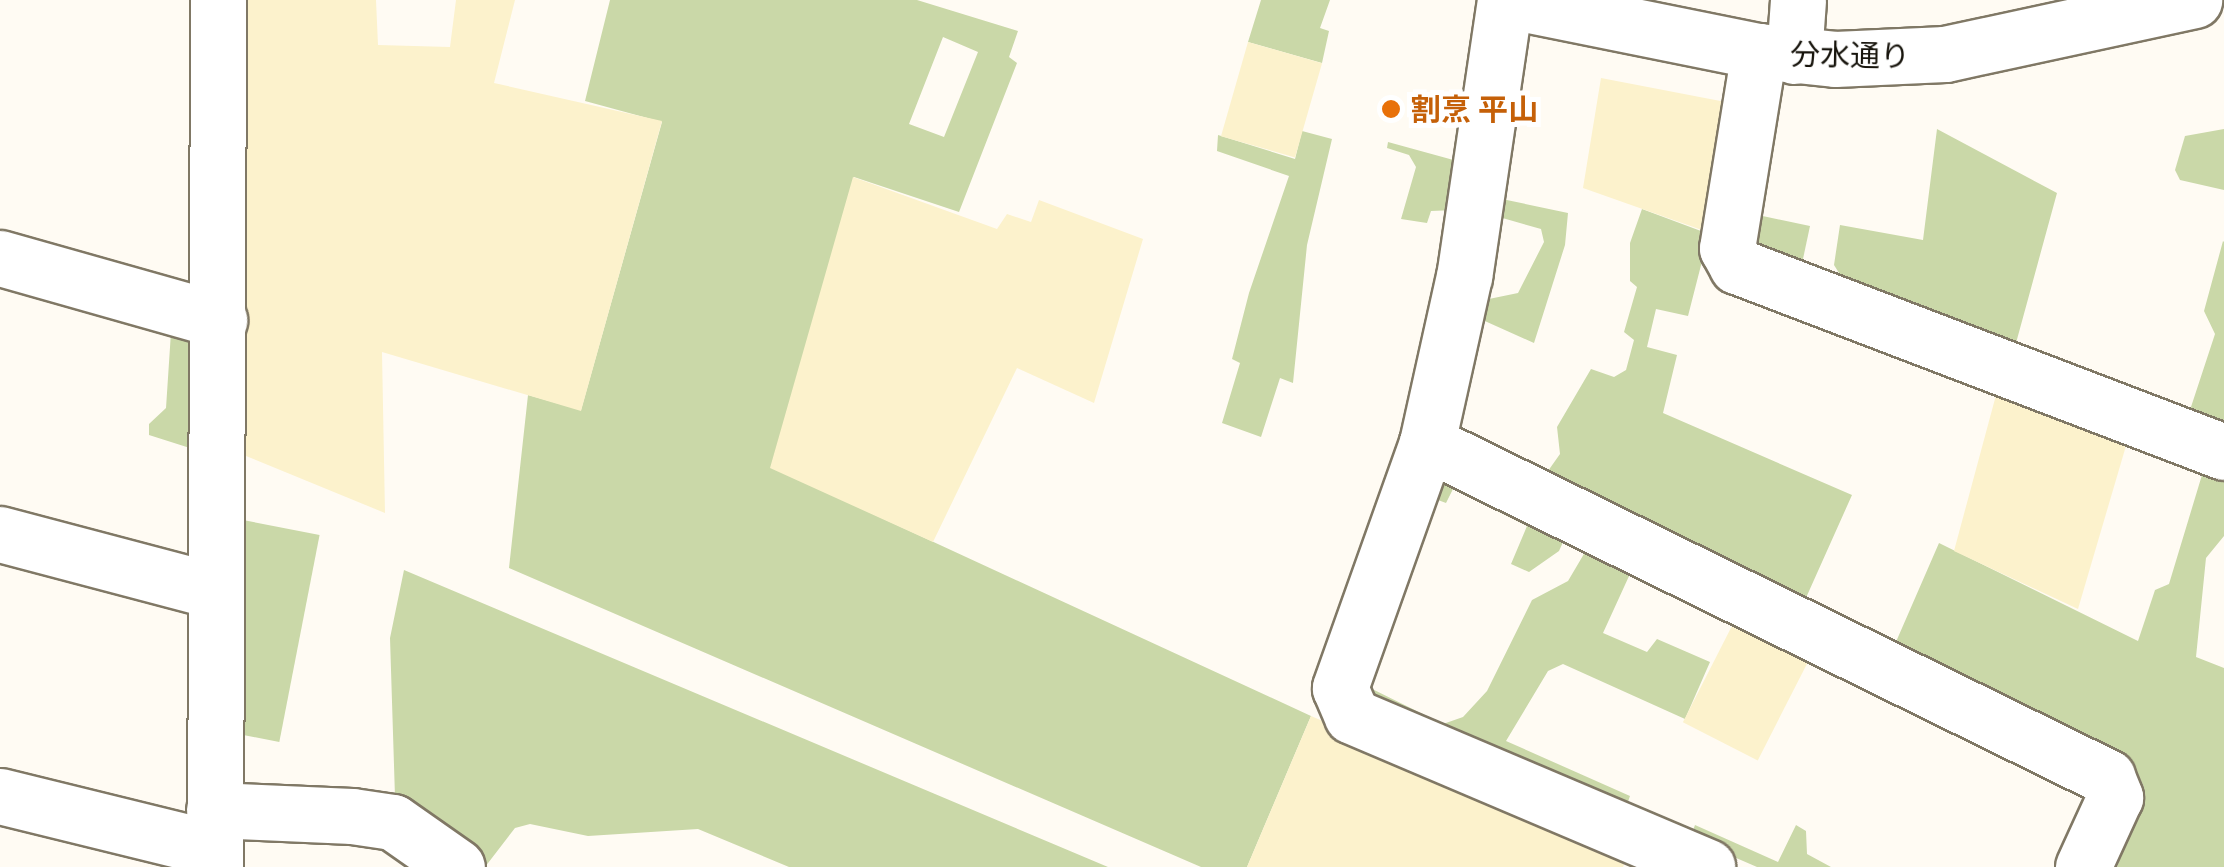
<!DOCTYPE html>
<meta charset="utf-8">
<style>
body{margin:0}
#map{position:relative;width:2224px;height:867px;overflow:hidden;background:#fffbf3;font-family:Inter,"Noto Sans JP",sans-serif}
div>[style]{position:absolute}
.green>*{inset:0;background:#cad8a8;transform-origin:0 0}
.sand>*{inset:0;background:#fcf2cc;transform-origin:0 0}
.roads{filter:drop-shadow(2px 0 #807865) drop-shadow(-2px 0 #807865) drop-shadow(0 2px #807865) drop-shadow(0 -2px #807865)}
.minor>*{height:55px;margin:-27.5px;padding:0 27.5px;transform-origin:27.5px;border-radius:27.5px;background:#fff}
.dots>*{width:28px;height:28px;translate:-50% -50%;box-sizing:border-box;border:5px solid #fff;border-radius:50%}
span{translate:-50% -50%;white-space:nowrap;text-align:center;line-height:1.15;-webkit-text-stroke:10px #fff;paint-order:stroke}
.street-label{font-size:30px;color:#17140c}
.food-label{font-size:30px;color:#c56008;font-weight:700}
.left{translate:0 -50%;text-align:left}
</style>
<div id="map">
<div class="green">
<i style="clip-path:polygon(evenodd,610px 0,917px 0,1018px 31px,1009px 57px,1017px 63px,959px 212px,854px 177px,771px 467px,1311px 716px,1247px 867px,1201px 867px,509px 568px,528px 395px,581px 410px,662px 122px,585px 101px,610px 0,943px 37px,978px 52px,944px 137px,909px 124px,943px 37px)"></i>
<i style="clip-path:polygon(1261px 0,1330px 0,1320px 28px,1329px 31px,1322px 63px,1248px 42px)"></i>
<i style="clip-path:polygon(1937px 129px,2057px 193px,2016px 343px,1844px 281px,1834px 265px,1840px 225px,1923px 240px)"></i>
<i style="clip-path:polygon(2224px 129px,2224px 190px,2180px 180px,2175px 170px,2185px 136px)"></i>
<i style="clip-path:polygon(1302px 131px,1332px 139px,1307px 245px,1293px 383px,1280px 378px,1261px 437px,1222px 423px,1240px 363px,1232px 359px,1249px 293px,1289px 176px,1217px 151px,1218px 135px,1295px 159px)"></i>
<i style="clip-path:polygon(1388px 142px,1468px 164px,1455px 210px,1431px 211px,1427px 223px,1401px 219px,1416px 167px,1409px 155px,1387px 148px)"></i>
<i style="clip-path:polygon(1502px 199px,1568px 213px,1565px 245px,1534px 343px,1467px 313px,1484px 300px,1518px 293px,1544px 242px,1541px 229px,1499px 217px)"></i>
<i style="clip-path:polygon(1642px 209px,1709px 234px,1688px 316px,1656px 309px,1647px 347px,1677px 355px,1663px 413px,1852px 495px,1801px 609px,1543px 478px,1560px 454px,1557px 427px,1591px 369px,1614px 377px,1626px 370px,1634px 340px,1624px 332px,1637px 287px,1630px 281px,1630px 243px)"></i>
<i style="clip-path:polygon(1744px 212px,1810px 226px,1800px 273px,1749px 255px)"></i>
<i style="clip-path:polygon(2223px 241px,2224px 242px,2224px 428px,2189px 413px,2215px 334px,2204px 311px)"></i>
<i style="clip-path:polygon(171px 332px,195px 343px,193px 449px,149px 435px,149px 424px,166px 408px)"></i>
<i style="clip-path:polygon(1430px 462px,1568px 531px,1559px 551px,1529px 572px,1511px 564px,1527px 526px,1453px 489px,1446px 503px,1430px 497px,1407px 552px,1415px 559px,1360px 683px,1443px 724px,1463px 717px,1487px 691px,1532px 600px,1568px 581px,1591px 542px,1635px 563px,1603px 633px,1647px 652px,1657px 639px,1710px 662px,1685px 719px,1563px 664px,1548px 671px,1506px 741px,1630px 796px,1624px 813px,1466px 745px,1371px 710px,1362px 705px,1349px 685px)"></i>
<i style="clip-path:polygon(2205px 465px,2224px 473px,2224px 536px,2206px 558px,2196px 657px,2224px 668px,2224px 867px,2117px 867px,2144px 787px,2134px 766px,1892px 651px,1939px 543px,2138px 641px,2155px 590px,2169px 584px)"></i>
<i style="left:243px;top:520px;width:78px;height:211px;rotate:11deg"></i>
<i style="clip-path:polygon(404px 570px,1108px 867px,789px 867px,698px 829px,588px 836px,530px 824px,515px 828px,485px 867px,395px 797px,390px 638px)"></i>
<i style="clip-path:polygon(1695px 825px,1778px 862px,1796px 825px,1806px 831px,1807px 854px,1831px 867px,1757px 867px,1690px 838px)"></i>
</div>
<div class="sand">
<i style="clip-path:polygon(244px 0,376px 0,378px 45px,450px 47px,456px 0,515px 0,494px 83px,662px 121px,581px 411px,382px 352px,385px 513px,246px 456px)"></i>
<i style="left:1248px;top:42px;width:77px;height:98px;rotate:16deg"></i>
<i style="clip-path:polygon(1601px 78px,1736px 104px,1716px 235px,1583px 188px)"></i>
<i style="clip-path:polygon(853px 177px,997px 229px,1007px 214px,1031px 222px,1039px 200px,1143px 239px,1094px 403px,1017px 368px,933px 542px,770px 468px)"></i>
<i style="clip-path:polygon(1999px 384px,2128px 439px,2078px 609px,1954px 551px)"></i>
<i style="left:1736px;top:618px;width:84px;height:117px;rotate:27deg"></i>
<i style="clip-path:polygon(1311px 716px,1629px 852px,1623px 867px,1247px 867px)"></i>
</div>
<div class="roads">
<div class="minor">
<i style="left:1505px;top:0;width:279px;rotate:98.4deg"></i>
<i style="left:1464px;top:276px;width:171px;rotate:102.5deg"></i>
<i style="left:1427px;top:443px;width:260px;rotate:109.6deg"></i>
<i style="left:1340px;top:688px;width:30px;rotate:67deg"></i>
<i style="left:1352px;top:716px;width:386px;rotate:23deg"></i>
<i style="left:1505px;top:0;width:259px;rotate:11.4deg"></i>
<i style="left:1759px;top:51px;width:76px;rotate:6deg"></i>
<i style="left:1835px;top:59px;width:110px;rotate:-2.6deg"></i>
<i style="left:1945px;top:54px;width:255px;rotate:-12.2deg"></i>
<i style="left:1759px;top:51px;width:200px;rotate:99.2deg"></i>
<i style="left:1727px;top:248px;width:21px;rotate:61deg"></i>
<i style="left:1737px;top:266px;width:521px;rotate:20.9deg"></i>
<i style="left:1794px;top:56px;width:56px;rotate:-85.9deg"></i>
<i style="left:0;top:258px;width:228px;rotate:15.8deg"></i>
<i style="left:1427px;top:443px;width:758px;rotate:26.16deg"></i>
<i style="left:2107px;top:777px;width:22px;rotate:68deg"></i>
<i style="left:2115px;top:797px;width:77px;rotate:114.6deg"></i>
<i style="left:0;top:534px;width:222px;rotate:14.8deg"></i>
<i style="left:0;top:796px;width:221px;rotate:13.8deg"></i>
<i style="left:214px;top:810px;width:138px;rotate:2.5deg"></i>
<i style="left:352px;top:816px;width:41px;rotate:8.3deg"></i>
<i style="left:393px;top:822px;width:78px;rotate:35.1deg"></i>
<i style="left:215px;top:867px;width:867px;rotate:-89.8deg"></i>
</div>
</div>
<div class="dots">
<i style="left:1391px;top:109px;background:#e8710a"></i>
</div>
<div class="street-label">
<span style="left:1850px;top:55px;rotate:1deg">分水通り</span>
</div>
<div class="food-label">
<span class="left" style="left:1411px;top:109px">割烹 平山</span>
</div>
</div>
